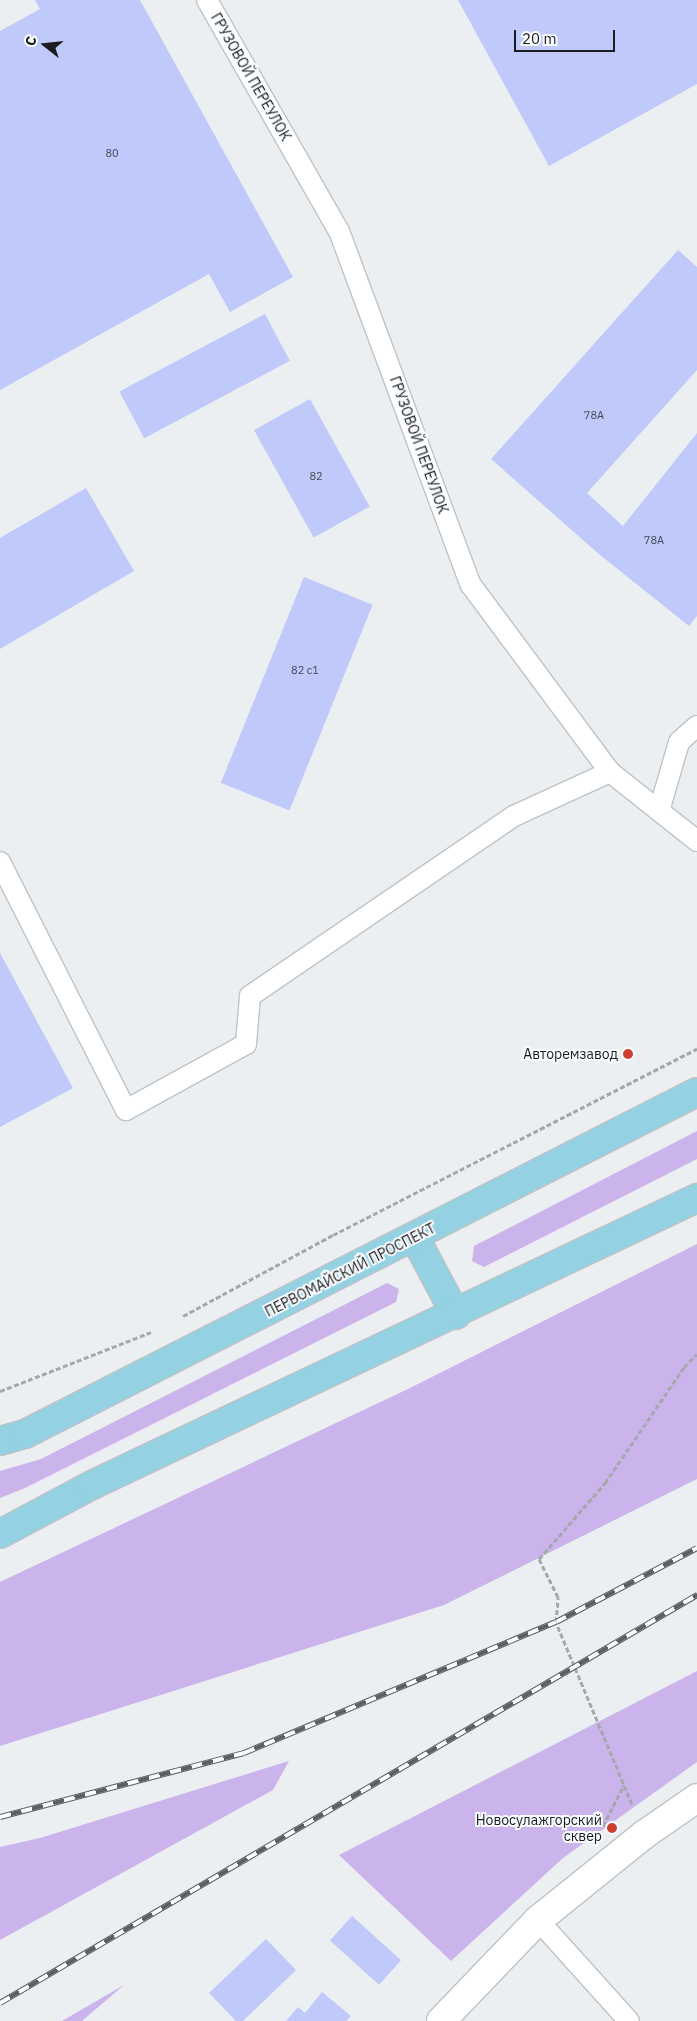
<!DOCTYPE html>
<meta charset="utf-8">
<style>
body{margin:0}
#map{position:relative;width:697px;height:2021px;overflow:hidden;background:#ebeff2;font-family:"IBM Plex Sans",sans-serif}
div>[style]{position:absolute}
.green>*{inset:0;background:#cbb3ec}
.building>*{inset:0;background:#bfc9fa;transform-origin:0 0}
.path>*{height:3px;margin-top:-1.5px;transform-origin:0;background:repeating-linear-gradient(90deg,#a5a8aa 0 5px,transparent 0 7.5px)}
.roads{filter:drop-shadow(1px 0 #bfc3c6) drop-shadow(-1px 0 #bfc3c6) drop-shadow(0 1px #bfc3c6) drop-shadow(0 -1px #bfc3c6)}
.service>*{height:20px;margin:-10px;padding:0 10px;transform-origin:10px;border-radius:10px;background:#fff}
.secondary>*{height:28px;margin:-14px;padding:0 14px;transform-origin:14px;border-radius:14px;background:#fff}
.primary>*{height:28px;margin:-14px;padding:0 14px;transform-origin:14px;border-radius:14px;background:#94d1e2}
.rail>*{height:5.5px;margin-top:-2.75px;transform-origin:0;background:repeating-linear-gradient(90deg,#f9fcff 0 11px,#5c5e60 0 22px);box-sizing:border-box;border-block:1px solid #5c5e60}
.dots>*{width:14px;height:14px;translate:-50% -50%;box-sizing:border-box;border:2px solid #f9fcff;border-radius:50%}
span{translate:-50% -50%;white-space:nowrap;text-align:center;line-height:1.15;-webkit-text-stroke:4px #f9fcff;paint-order:stroke}
.number-label{font-size:11px;color:#444754}
.number-label span{-webkit-text-stroke-width:0}
.street-label{font-size:14px;color:#1b1c1d}
.poi-label{font-size:14px;color:#1b1c1d}
.right{translate:-100% -50%;text-align:right}
.north{position:absolute;left:20px;top:20px;width:50px;height:50px;-webkit-text-stroke:4px #f9fcff;paint-order:stroke;rotate:286deg;font-size:14px;font-weight:700;line-height:20px;text-align:center;color:#1b1c1d}
.north::after{content:'';display:block;margin:auto;width:18px;height:22px;background:#1b1c1d;clip-path:polygon(50% 0,100% 100%,50% 72%,0 100%)}
.scale{position:absolute;left:514px;top:30px;width:101px;height:22px;box-sizing:border-box;border:2px solid #1b1c1d;border-top:0;padding-left:6px;font-size:15px;line-height:18px;white-space:nowrap;color:#1b1c1d;-webkit-text-stroke:4px #f9fcff;paint-order:stroke}
</style>
<div id="map">
<div class="green">
<i style="clip-path:polygon(697px 1131px,697px 1159px,484px 1267px,472px 1261px,474px 1246px)"></i>
<i style="clip-path:polygon(697px 1244px,697px 1479px,444px 1605px,0 1746px,0 1582px,408px 1389px)"></i>
<i style="clip-path:polygon(387px 1283px,399px 1289px,396px 1302px,25px 1488px,0 1498px,0 1471px,41px 1459px)"></i>
<i style="clip-path:polygon(697px 1671px,697px 1762px,563px 1858px,451px 1961px,339px 1855px)"></i>
<i style="clip-path:polygon(289px 1761px,273px 1790px,0 1940px,0 1847px,40px 1838px)"></i>
<i style="clip-path:polygon(124px 1985px,82px 2021px,62px 2021px)"></i>
</div>
<div class="building">
<i style="clip-path:polygon(35px 0,140px 0,293px 277px,230px 312px,209px 274px,0 390px,0 31px,40px 9px)"></i>
<i style="clip-path:polygon(458px 0,697px 0,697px 84px,549px 166px)"></i>
<i style="clip-path:polygon(678px 250px,697px 267px,697px 370px,587px 493px,623px 526px,697px 433px,697px 616px,689px 626px,600px 555px,491px 459px)"></i>
<i style="left:265px;top:314px;width:53px;height:165px;rotate:62deg"></i>
<i style="left:310px;top:399px;width:123px;height:64px;rotate:61deg"></i>
<i style="clip-path:polygon(86px 488px,134px 571px,0 649px,0 538px)"></i>
<i style="left:304px;top:577px;width:74px;height:222px;rotate:22deg"></i>
<i style="clip-path:polygon(0 953px,73px 1088px,0 1127px)"></i>
<i style="left:352px;top:1916px;width:66px;height:33px;rotate:42deg"></i>
<i style="clip-path:polygon(266px 1939px,296px 1970px,243px 2021px,236px 2021px,209px 1993px)"></i>
<i style="clip-path:polygon(322px 1992px,351px 2016px,346px 2021px,286px 2021px,298px 2007px,305px 2013px)"></i>
</div>
<div class="path">
<i style="left:183px;top:1316px;width:170px;rotate:-28.4deg"></i>
<i style="left:333px;top:1235px;width:409px;rotate:-27.1deg"></i>
<i style="left:0;top:1391px;width:162px;rotate:-21.3deg"></i>
<i style="left:632px;top:1804px;width:197px;rotate:-112.7deg"></i>
<i style="left:556px;top:1622px;width:25px;rotate:-85deg"></i>
<i style="left:558px;top:1597px;width:42px;rotate:-116.6deg"></i>
<i style="left:539px;top:1559px;width:101px;rotate:-49deg"></i>
<i style="left:605px;top:1483px;width:140px;rotate:-55.7deg"></i>
<i style="left:684px;top:1367px;width:18px;rotate:-45deg"></i>
<i style="left:603px;top:1826px;width:46px;rotate:-62.9deg"></i>
</div>
<div class="roads">
<div class="service">
<i style="left:207px;top:0;width:266px;rotate:60.3deg"></i>
<i style="left:339px;top:231px;width:378px;rotate:69.6deg"></i>
<i style="left:471px;top:585px;width:233px;rotate:53.4deg"></i>
<i style="left:610px;top:772px;width:111px;rotate:38.4deg"></i>
<i style="left:659px;top:811px;width:72px;rotate:-73.8deg"></i>
<i style="left:679px;top:742px;width:24px;rotate:-42deg"></i>
<i style="left:0;top:862px;width:278px;rotate:63.1deg"></i>
<i style="left:126px;top:1110px;width:137px;rotate:-28.8deg"></i>
<i style="left:246px;top:1044px;width:48px;rotate:-85.2deg"></i>
<i style="left:250px;top:996px;width:320px;rotate:-34.3deg"></i>
<i style="left:514px;top:816px;width:106px;rotate:-24.6deg"></i>
<i style="left:538px;top:1920px;width:136px;rotate:48deg"></i>
</div>
<div class="secondary">
<i style="left:441px;top:2021px;width:140px;rotate:-46.2deg"></i>
<i style="left:538px;top:1920px;width:137px;rotate:-38.8deg"></i>
<i style="left:645px;top:1834px;width:63px;rotate:-34.7deg"></i>
</div>
<div class="primary">
<i style="left:415px;top:1238px;width:87px;rotate:62deg"></i>
<i style="left:0;top:1441px;width:26px;rotate:-16deg"></i>
<i style="left:25px;top:1434px;width:754px;rotate:-26.97deg"></i>
<i style="left:0;top:1534px;width:104px;rotate:-28deg"></i>
<i style="left:92px;top:1485px;width:670px;rotate:-25.38deg"></i>
</div>
</div>
<div class="rail">
<i style="left:0;top:1817px;width:252px;rotate:-14.7deg"></i>
<i style="left:244px;top:1753px;width:338px;rotate:-22.8deg"></i>
<i style="left:556px;top:1622px;width:159px;rotate:-27.7deg"></i>
<i style="left:0;top:2003px;width:808px;rotate:-30.34deg"></i>
</div>
<div class="dots">
<i style="left:628px;top:1054px;background:#cc3f2e"></i>
<i style="left:612px;top:1828px;background:#cc3f2e"></i>
</div>
<div class="number-label">
<span style="left:112px;top:153px">80</span>
<span style="left:594px;top:415px">78А</span>
<span style="left:316px;top:476px">82</span>
<span style="left:654px;top:540px">78А</span>
<span style="left:305px;top:670px">82 с1</span>
</div>
<div class="street-label">
<span style="left:251px;top:77px;rotate:60deg">ГРУЗОВОЙ ПЕРЕУЛОК</span>
<span style="left:419px;top:445px;rotate:70deg">ГРУЗОВОЙ ПЕРЕУЛОК</span>
<span style="left:350px;top:1270px;rotate:-27deg">ПЕРВОМАЙСКИЙ ПРОСПЕКТ</span>
</div>
<div class="poi-label">
<span class="right" style="left:618px;top:1054px">Авторемзавод</span>
<span class="right" style="left:602px;top:1828px">Новосулажгорский<br>сквер</span>
</div>
<div class="north">С</div>
<div class="scale">20 m</div>
</div>
